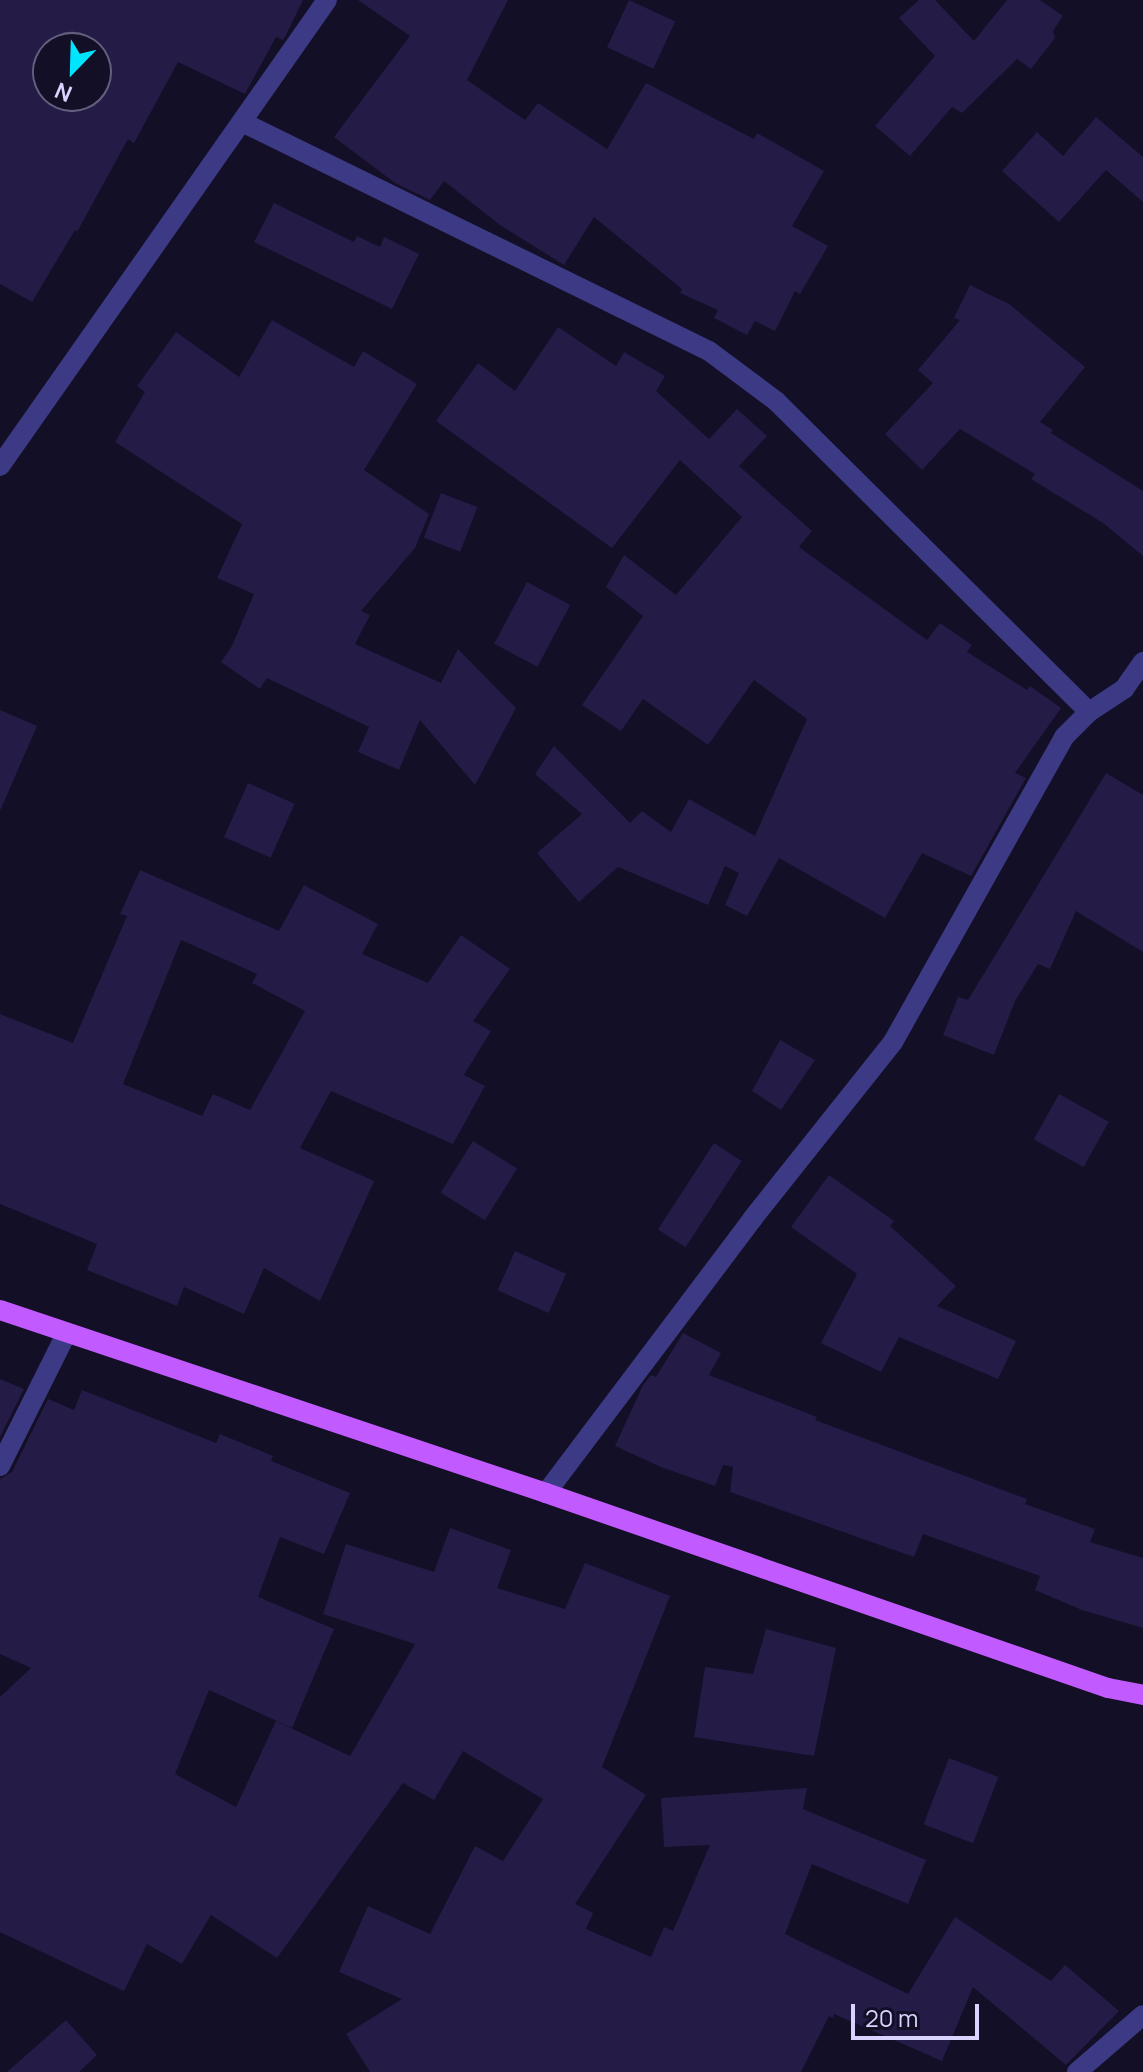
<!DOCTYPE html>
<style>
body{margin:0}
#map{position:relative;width:1143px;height:2072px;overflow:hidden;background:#130f26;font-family:Manrope,sans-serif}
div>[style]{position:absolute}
.building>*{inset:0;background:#241b47;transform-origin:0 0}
.minor>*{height:20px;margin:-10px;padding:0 10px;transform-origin:10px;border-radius:10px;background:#3d3a85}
.major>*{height:20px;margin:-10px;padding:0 10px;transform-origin:10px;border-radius:10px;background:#c25bff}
span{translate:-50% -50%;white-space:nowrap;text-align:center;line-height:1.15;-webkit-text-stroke:8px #130f26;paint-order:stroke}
.north{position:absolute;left:32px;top:32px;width:80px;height:80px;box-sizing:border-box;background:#130f26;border:2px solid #625e7d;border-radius:50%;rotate:203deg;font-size:22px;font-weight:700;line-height:32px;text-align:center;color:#d9d4ff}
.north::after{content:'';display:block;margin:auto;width:28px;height:36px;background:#00e5ff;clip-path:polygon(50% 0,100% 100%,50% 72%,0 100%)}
.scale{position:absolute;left:851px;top:2004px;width:128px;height:36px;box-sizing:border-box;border:4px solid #d9d4ff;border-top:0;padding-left:10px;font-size:24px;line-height:28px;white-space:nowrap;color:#d9d4ff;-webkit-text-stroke:6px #130f26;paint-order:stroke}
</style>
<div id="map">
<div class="building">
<i style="clip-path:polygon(evenodd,0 0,303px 0,285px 37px,283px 40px,276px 37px,245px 94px,178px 62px,134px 143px,128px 139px,77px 232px,75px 230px,32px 302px,0 284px,0 0,48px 48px,96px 48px,96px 96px,48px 96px,48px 48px)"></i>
<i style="clip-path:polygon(358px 0,508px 0,467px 80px,525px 120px,538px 103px,607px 149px,646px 83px,754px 139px,757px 133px,824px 171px,792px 226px,828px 246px,800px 294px,795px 291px,775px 331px,755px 321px,747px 335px,714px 318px,718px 310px,680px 293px,682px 289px,594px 217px,564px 265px,500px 225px,444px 181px,430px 200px,395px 183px,334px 137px,410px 36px)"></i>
<i style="left:629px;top:0;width:51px;height:52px;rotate:25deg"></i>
<i style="clip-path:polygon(919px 0,935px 0,974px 41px,1007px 0,1040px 0,1063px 16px,1053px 31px,1055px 38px,1031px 69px,1017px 59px,962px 113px,952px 107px,910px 156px,875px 126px,935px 56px,899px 18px)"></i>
<i style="clip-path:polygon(1096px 117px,1143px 157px,1143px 202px,1106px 170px,1059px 222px,1002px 171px,1037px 132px,1063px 156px)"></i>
<i style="clip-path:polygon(274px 203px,354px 242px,357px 236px,380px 247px,384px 237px,419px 254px,392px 309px,254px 242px)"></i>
<i style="clip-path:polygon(970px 285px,1009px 304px,1085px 367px,1040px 422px,1053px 430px,1051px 433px,1143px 491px,1143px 556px,1103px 523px,1031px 479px,1035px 474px,960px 429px,922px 470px,885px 434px,933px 383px,918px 370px,960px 320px,954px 318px)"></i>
<i style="clip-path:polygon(272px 320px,354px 367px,363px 351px,417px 384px,364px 470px,429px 514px,415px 548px,361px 611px,370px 615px,355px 644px,441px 683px,458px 649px,516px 708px,475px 785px,420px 720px,399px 770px,358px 752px,369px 727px,267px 678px,260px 689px,221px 662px,232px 646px,254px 594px,217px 578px,242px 524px,115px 442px,145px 392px,137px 386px,176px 332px,239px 377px)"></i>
<i style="clip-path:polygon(558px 327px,616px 366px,624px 352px,665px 376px,656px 391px,709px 439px,737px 409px,767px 436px,739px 466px,812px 531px,799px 547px,927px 640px,940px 623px,972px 645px,967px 652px,1027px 690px,1030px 686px,1061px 708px,1015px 773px,1026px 778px,971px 876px,922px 853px,885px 918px,779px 858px,747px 916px,725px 905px,739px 873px,725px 866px,708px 905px,618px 867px,579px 902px,537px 853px,582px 814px,535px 774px,554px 746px,630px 823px,642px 811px,671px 832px,689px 799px,755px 836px,807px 719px,754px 680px,708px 745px,643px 699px,621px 731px,582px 705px,643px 616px,606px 587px,624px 555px,676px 595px,742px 517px,680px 460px,612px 548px,436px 421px,478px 363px,515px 391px)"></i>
<i style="left:441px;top:493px;width:39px;height:48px;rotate:21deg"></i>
<i style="left:527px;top:582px;width:49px;height:70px;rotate:28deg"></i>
<i style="clip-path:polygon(0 710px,37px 726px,0 811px)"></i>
<i style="clip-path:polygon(1106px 773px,1143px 795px,1143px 952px,1076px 911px,1050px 969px,1038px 964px,1015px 1001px,994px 1055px,943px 1035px,958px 997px,968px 1000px)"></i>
<i style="left:248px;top:783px;width:51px;height:59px;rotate:24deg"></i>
<i style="clip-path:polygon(evenodd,140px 870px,279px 931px,304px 885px,378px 924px,362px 954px,428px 983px,461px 935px,510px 969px,473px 1021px,491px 1031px,464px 1075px,485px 1086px,453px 1144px,331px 1091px,300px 1148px,374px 1181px,320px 1301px,264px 1268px,244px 1314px,184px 1287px,177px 1306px,87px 1270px,97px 1244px,0 1204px,0 1014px,73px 1043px,127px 916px,120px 914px,140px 870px,181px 940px,257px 974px,252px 983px,305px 1011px,250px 1110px,213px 1094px,202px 1116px,123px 1084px,181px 940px)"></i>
<i style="clip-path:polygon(780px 1040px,815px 1060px,781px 1110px,752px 1091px)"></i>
<i style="left:1059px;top:1094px;width:57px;height:52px;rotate:29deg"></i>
<i style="left:473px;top:1141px;width:52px;height:61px;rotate:32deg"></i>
<i style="left:714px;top:1143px;width:33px;height:103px;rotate:33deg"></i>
<i style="clip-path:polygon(829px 1175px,894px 1221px,890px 1226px,956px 1286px,937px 1306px,1016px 1341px,998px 1379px,899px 1337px,881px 1372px,821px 1343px,857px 1274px,791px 1227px)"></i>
<i style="left:515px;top:1251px;width:56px;height:43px;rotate:24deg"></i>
<i style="clip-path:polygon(683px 1333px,721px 1353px,709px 1375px,817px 1417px,815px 1420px,1027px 1499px,1025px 1504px,1095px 1529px,1090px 1542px,1143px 1558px,1143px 1628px,1082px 1610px,1035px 1590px,1040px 1576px,923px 1534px,914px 1557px,730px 1492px,733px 1467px,723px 1465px,715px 1486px,661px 1467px,615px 1446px,643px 1385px,651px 1375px,656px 1377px)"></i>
<i style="clip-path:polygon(0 1379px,24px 1389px,0 1437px)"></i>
<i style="clip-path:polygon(82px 1390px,216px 1443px,220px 1434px,273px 1456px,271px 1461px,350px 1493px,324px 1554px,280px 1537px,258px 1597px,334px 1629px,292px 1728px,209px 1690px,175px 1774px,236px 1807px,276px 1721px,350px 1756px,415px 1644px,323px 1614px,346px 1544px,434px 1572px,450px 1528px,511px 1550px,497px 1588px,565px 1609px,585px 1563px,670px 1596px,602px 1767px,646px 1795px,575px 1904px,593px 1913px,586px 1929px,651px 1957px,664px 1927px,673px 1931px,710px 1845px,664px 1847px,661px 1798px,807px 1788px,803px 1809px,926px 1860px,908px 1904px,812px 1864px,785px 1934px,908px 1994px,955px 1917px,1051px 1981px,1065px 1965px,1119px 2011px,1066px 2065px,973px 1987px,942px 2061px,834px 2014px,833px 2018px,829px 2016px,801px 2072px,370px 2072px,346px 2034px,402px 1999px,339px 1972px,368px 1906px,430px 1934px,475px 1846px,503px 1861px,543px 1799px,463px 1751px,434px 1800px,403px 1783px,277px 1958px,211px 1915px,182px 1964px,147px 1944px,124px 1991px,0 1932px,0 1697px,31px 1668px,0 1654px,0 1479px,12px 1472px,48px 1399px,74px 1410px)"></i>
<i style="clip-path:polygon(766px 1629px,836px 1648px,814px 1756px,694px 1737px,705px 1667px,753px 1674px)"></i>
<i style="left:949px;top:1758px;width:53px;height:71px;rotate:21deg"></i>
<i style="clip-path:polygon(66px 2020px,97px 2055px,79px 2072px,7px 2072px)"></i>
</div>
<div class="minor">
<i style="left:242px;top:122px;width:520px;rotate:26.12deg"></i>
<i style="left:709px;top:351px;width:84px;rotate:36.7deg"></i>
<i style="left:776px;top:401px;width:441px;rotate:44.8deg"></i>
<i style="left:0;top:466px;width:569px;rotate:-54.94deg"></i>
<i style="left:0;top:1466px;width:148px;rotate:-63.4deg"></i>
<i style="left:546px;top:1493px;width:344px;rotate:-53deg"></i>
<i style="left:753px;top:1218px;width:225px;rotate:-51.5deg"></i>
<i style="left:893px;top:1042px;width:350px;rotate:-60.7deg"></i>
<i style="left:1064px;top:737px;width:35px;rotate:-45deg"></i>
<i style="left:1089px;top:712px;width:42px;rotate:-33.3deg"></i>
<i style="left:1124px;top:689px;width:33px;rotate:-55deg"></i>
<i style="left:1077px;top:2072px;width:87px;rotate:-40.8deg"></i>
</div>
<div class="major">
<i style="left:0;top:1310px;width:576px;rotate:18.53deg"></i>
<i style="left:546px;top:1493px;width:595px;rotate:19.14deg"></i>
<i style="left:1108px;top:1688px;width:36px;rotate:11deg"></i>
</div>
<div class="north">N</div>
<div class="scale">20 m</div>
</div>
